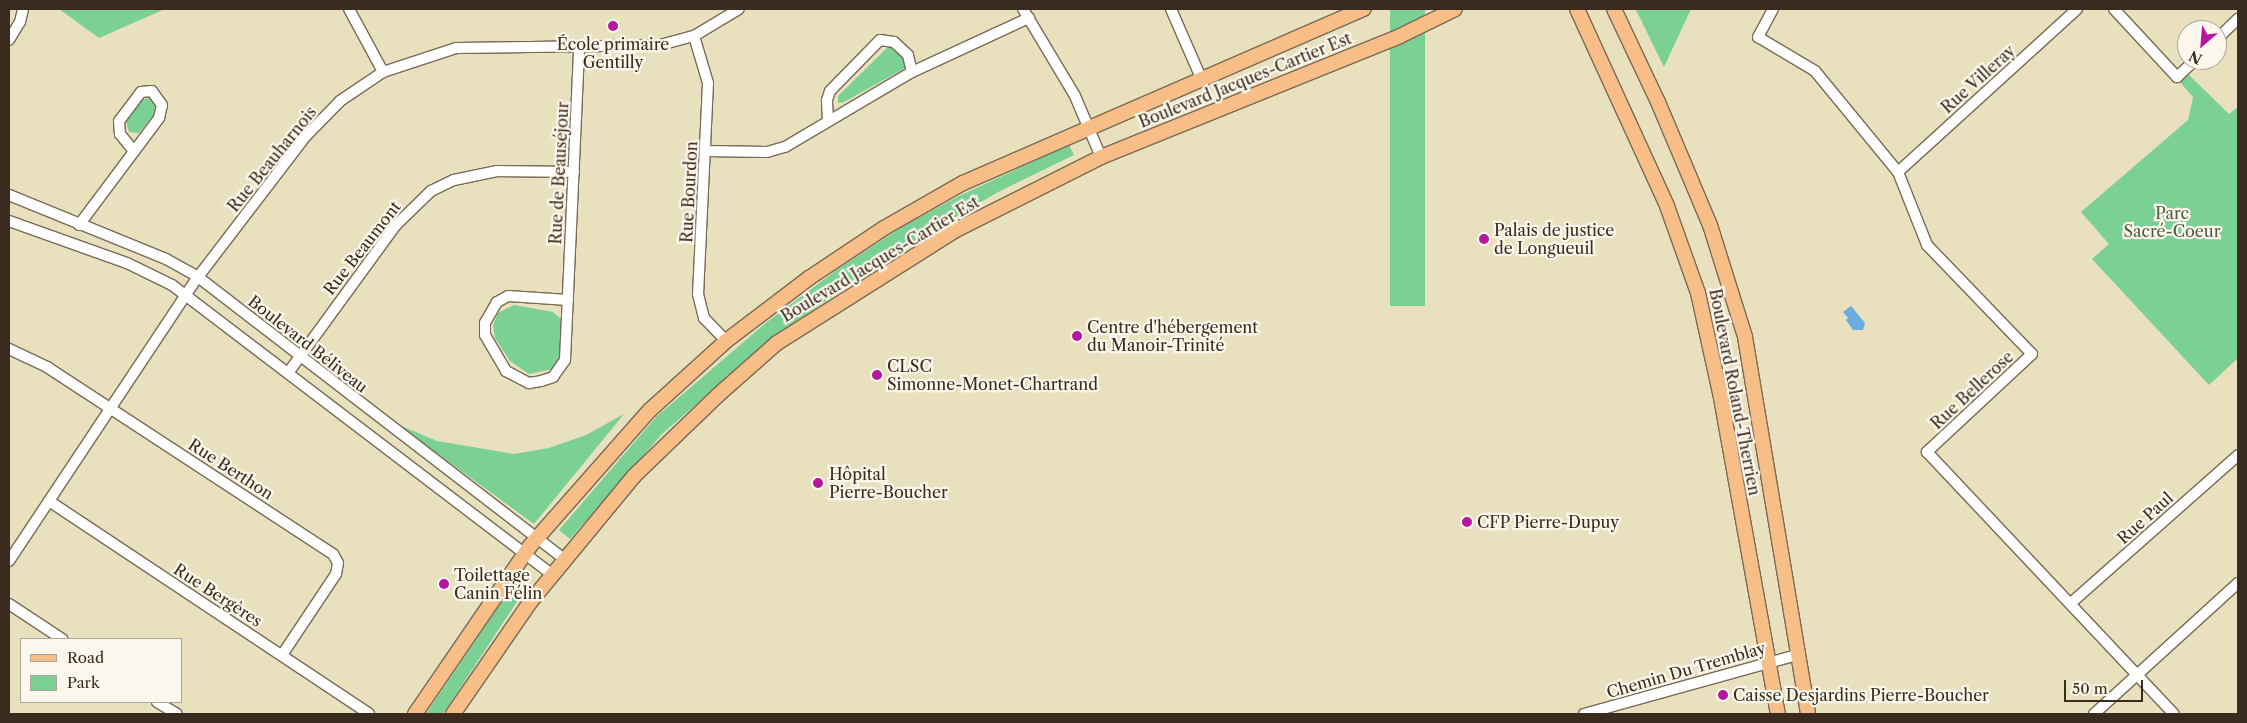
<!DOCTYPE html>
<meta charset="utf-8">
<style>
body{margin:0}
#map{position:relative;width:2247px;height:723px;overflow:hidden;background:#e9e1be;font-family:"Libre Caslon Text",serif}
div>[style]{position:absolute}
.green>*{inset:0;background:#7bd094;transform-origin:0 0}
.water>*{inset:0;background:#6babdf}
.roads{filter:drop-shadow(1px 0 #786a56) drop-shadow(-1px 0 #786a56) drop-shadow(0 1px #786a56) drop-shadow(0 -1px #786a56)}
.minor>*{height:10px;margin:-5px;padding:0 5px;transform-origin:5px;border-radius:5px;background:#fff}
.major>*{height:14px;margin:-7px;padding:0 7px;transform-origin:7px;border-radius:7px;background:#f7be88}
.dots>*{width:14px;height:14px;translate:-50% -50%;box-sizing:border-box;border:2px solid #fbf7ec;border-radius:50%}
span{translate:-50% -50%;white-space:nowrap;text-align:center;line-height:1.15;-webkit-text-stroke:4.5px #fbf7ec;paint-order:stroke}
.poi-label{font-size:16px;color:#3b2a1e}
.left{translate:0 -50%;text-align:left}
.street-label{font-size:16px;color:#3b2a1e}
.park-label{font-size:16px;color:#4e5c41}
.frame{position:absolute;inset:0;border:10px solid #3b2a1e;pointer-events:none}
.legend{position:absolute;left:20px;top:638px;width:162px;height:65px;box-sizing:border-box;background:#fbf7ec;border:1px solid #aea59a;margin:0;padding:6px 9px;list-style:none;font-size:15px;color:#3b2a1e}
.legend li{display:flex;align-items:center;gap:10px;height:25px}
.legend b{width:25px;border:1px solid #aea59a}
.north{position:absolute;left:2177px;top:20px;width:50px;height:50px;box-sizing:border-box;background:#fbf7ec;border:1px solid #aea59a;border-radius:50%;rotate:207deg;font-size:14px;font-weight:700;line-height:20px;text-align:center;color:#3b2a1e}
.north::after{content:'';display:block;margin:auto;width:18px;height:22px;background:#b5179e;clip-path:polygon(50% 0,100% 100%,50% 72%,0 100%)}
.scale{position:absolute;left:2064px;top:680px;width:79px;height:22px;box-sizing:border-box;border:2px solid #3b2a1e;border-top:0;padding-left:6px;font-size:15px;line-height:18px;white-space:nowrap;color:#3b2a1e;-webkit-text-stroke:4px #fbf7ec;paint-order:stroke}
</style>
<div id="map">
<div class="green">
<i style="clip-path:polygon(59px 9px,165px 9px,99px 38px)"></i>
<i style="left:1390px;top:9px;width:35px;height:297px"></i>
<i style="clip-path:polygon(1636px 9px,1691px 9px,1664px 67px,1637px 12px)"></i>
<i style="clip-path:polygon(891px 44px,905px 57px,907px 67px,844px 102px,838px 103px,838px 96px)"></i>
<i style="clip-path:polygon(2188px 74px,2229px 114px,2238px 107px,2238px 358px,2209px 385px,2092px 259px,2109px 244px,2081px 212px,2188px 120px,2193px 97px,2180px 82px)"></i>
<i style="clip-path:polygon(149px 98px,156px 104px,155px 113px,139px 133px,129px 132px,126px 121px,141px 100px)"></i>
<i style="clip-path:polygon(1069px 145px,1074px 155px,1000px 191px,914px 241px,779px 333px,663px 433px,570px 539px,559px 530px,656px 417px,767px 322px,838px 269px,902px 227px,959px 196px)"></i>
<i style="clip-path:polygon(514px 305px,553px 312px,562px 320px,561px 358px,553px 369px,529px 374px,510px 361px,495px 338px,493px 325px,498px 313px)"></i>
<i style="clip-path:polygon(624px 414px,534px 524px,397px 424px,437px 441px,514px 454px,549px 448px,586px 435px)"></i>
<i style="clip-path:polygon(518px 578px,528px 585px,443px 714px,426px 714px)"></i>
</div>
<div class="water">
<i style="clip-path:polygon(1851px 306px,1865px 323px,1863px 330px,1853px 330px,1846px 320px,1848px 318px,1843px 312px)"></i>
</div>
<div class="roads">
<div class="minor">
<i style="left:349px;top:9px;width:72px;rotate:61.6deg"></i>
<i style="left:1023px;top:9px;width:101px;rotate:59.1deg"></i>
<i style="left:1075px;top:96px;width:66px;rotate:66.9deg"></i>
<i style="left:1171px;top:9px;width:75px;rotate:66.5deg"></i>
<i style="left:1773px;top:9px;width:32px;rotate:118deg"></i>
<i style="left:1758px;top:37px;width:66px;rotate:30.8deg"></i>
<i style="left:1815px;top:71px;width:131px;rotate:50.6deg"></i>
<i style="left:1898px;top:172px;width:79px;rotate:68.3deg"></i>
<i style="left:1927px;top:245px;width:151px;rotate:46.1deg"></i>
<i style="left:2032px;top:354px;width:144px;rotate:137deg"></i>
<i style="left:1927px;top:452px;width:360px;rotate:46.7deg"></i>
<i style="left:2114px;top:9px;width:93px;rotate:47.2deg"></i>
<i style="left:2177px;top:77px;width:25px;rotate:-43deg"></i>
<i style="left:694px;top:36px;width:49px;rotate:73.4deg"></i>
<i style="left:708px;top:83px;width:211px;rotate:92.7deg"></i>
<i style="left:698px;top:294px;width:25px;rotate:76deg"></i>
<i style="left:704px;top:318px;width:32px;rotate:46deg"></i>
<i style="left:2217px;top:39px;width:29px;rotate:-44deg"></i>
<i style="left:9px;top:40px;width:21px;rotate:-59deg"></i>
<i style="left:20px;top:22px;width:13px;rotate:-77deg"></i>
<i style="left:828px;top:121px;width:21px;rotate:-93deg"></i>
<i style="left:827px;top:100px;width:9px;rotate:-72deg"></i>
<i style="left:830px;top:91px;width:71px;rotate:-45.6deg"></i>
<i style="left:880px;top:40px;width:14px;rotate:8deg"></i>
<i style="left:894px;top:42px;width:19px;rotate:43deg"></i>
<i style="left:908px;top:55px;width:17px;rotate:77deg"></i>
<i style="left:706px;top:151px;width:61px;rotate:0.9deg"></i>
<i style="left:767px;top:152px;width:19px;rotate:-16deg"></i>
<i style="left:785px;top:147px;width:147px;rotate:-30.6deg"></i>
<i style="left:912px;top:72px;width:129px;rotate:-24.8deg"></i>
<i style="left:1898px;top:172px;width:242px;rotate:-42.3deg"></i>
<i style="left:9px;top:195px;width:170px;rotate:22.2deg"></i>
<i style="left:166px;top:259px;width:37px;rotate:29deg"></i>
<i style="left:198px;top:277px;width:462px;rotate:37.6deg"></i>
<i style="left:9px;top:221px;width:125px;rotate:19.6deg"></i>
<i style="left:127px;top:263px;width:50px;rotate:26.1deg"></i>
<i style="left:172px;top:285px;width:477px;rotate:37.3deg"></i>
<i style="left:79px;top:225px;width:134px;rotate:-53.2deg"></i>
<i style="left:159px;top:118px;width:13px;rotate:-77deg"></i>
<i style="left:162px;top:105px;width:17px;rotate:-126deg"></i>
<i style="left:152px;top:91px;width:11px;rotate:175deg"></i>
<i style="left:141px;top:92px;width:36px;rotate:127deg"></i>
<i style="left:119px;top:121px;width:13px;rotate:86deg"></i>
<i style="left:120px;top:134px;width:22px;rotate:51deg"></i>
<i style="left:568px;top:300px;width:60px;rotate:-176.2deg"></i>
<i style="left:508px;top:296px;width:13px;rotate:151deg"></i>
<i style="left:497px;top:302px;width:24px;rotate:120deg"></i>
<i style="left:485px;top:323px;width:12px;rotate:90deg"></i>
<i style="left:485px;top:335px;width:42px;rotate:59.7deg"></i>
<i style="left:506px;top:371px;width:26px;rotate:28deg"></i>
<i style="left:529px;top:383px;width:12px;rotate:-9deg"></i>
<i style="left:541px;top:381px;width:13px;rotate:-18deg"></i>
<i style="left:553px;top:377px;width:21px;rotate:-55deg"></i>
<i style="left:565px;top:360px;width:313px;rotate:-87.4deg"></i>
<i style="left:9px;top:349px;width:42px;rotate:25.3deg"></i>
<i style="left:47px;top:367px;width:342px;rotate:33.2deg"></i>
<i style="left:333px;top:554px;width:10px;rotate:61deg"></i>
<i style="left:338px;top:563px;width:11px;rotate:100deg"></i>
<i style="left:336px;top:574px;width:97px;rotate:123.7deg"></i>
<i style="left:288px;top:373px;width:183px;rotate:-53.9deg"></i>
<i style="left:396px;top:225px;width:49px;rotate:-44.2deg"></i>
<i style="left:431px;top:191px;width:25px;rotate:-26deg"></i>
<i style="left:454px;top:180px;width:44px;rotate:-11.8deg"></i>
<i style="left:497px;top:171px;width:77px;rotate:0.7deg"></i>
<i style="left:49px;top:501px;width:384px;rotate:33.6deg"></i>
<i style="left:9px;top:561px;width:341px;rotate:-56.4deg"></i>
<i style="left:198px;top:277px;width:176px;rotate:-52.6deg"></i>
<i style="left:305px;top:137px;width:50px;rotate:-45.8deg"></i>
<i style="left:340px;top:101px;width:52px;rotate:-34deg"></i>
<i style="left:383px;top:72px;width:77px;rotate:-18.2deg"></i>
<i style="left:456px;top:48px;width:204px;rotate:-0.8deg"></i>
<i style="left:660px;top:45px;width:35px;rotate:-15deg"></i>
<i style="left:694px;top:36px;width:52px;rotate:-31deg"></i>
<i style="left:2071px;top:603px;width:223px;rotate:-41.5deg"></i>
<i style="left:9px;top:604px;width:64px;rotate:33.4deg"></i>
<i style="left:157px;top:702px;width:23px;rotate:31deg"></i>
<i style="left:1584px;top:714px;width:221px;rotate:-15.5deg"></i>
<i style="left:2094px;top:714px;width:195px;rotate:-42.3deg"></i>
</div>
<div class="major">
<i style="left:1577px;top:9px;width:217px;rotate:65.4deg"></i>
<i style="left:1667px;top:206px;width:92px;rotate:70.4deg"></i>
<i style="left:1698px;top:293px;width:107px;rotate:77.6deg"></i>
<i style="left:1721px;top:398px;width:321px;rotate:79.8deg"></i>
<i style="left:1614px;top:9px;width:103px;rotate:64.7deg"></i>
<i style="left:1658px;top:102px;width:134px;rotate:67.1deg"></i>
<i style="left:1710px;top:225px;width:117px;rotate:72.6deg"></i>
<i style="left:1745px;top:337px;width:382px;rotate:80.5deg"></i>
<i style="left:415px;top:714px;width:204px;rotate:-55.6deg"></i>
<i style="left:530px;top:546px;width:181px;rotate:-48.6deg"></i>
<i style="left:650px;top:410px;width:103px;rotate:-42.2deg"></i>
<i style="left:726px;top:341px;width:104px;rotate:-37.2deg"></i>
<i style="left:809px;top:278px;width:90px;rotate:-33.7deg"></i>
<i style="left:884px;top:228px;width:91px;rotate:-29.7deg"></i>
<i style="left:963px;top:183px;width:437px;rotate:-23.5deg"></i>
<i style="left:453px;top:714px;width:137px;rotate:-55.4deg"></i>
<i style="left:531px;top:601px;width:162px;rotate:-50.5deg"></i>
<i style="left:634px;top:476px;width:115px;rotate:-43.9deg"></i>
<i style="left:717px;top:396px;width:80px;rotate:-41.5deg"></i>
<i style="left:777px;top:343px;width:212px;rotate:-32.3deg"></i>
<i style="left:956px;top:230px;width:162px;rotate:-26.7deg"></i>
<i style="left:1101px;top:157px;width:323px;rotate:-22deg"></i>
<i style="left:1400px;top:36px;width:61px;rotate:-26.1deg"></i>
</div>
</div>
<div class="dots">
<i style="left:613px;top:26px;background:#b5179e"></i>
<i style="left:1484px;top:239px;background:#b5179e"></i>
<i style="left:1077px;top:336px;background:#b5179e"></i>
<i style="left:877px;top:375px;background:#b5179e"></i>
<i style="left:818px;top:483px;background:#b5179e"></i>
<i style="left:1467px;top:522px;background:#b5179e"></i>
<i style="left:444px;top:584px;background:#b5179e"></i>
<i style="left:1723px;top:695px;background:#b5179e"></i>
</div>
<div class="poi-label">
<span style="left:613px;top:53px">École primaire<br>Gentilly</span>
<span class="left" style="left:1494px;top:239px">Palais de justice<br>de Longueuil</span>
<span class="left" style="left:1087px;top:336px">Centre d'hébergement<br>du Manoir-Trinité</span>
<span class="left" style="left:887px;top:375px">CLSC<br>Simonne-Monet-Chartrand</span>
<span class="left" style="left:829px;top:483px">Hôpital<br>Pierre-Boucher</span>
<span class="left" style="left:1477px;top:522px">CFP Pierre-Dupuy</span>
<span class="left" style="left:454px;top:584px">Toilettage<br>Canin Félin</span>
<span class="left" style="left:1733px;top:695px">Caisse Desjardins Pierre-Boucher</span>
</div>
<div class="street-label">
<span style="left:1978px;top:79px;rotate:-42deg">Rue Villeray</span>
<span style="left:1245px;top:80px;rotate:-22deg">Boulevard Jacques-Cartier Est</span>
<span style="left:272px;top:159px;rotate:-51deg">Rue Beauharnois</span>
<span style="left:559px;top:173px;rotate:-87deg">Rue de Beauséjour</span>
<span style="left:689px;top:192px;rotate:-87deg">Rue Bourdon</span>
<span style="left:362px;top:248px;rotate:-52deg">Rue Beaumont</span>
<span style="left:880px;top:259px;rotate:-31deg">Boulevard Jacques-Cartier Est</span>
<span style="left:308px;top:344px;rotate:38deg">Boulevard Béliveau</span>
<span style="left:1972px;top:390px;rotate:-43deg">Rue Bellerose</span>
<span style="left:1735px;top:392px;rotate:79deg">Boulevard Roland-Therrien</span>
<span style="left:231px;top:469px;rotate:33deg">Rue Berthon</span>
<span style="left:2145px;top:518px;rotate:-42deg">Rue Paul</span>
<span style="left:218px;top:595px;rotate:33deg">Rue Bergères</span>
<span style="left:1686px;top:670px;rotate:-16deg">Chemin Du Tremblay</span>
</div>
<div class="park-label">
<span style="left:2172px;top:222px">Parc<br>Sacré-Coeur</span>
</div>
<div class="frame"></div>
<ul class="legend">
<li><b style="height:6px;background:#f7be88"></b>Road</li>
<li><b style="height:14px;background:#7bd094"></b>Park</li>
</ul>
<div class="north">N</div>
<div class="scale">50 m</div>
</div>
